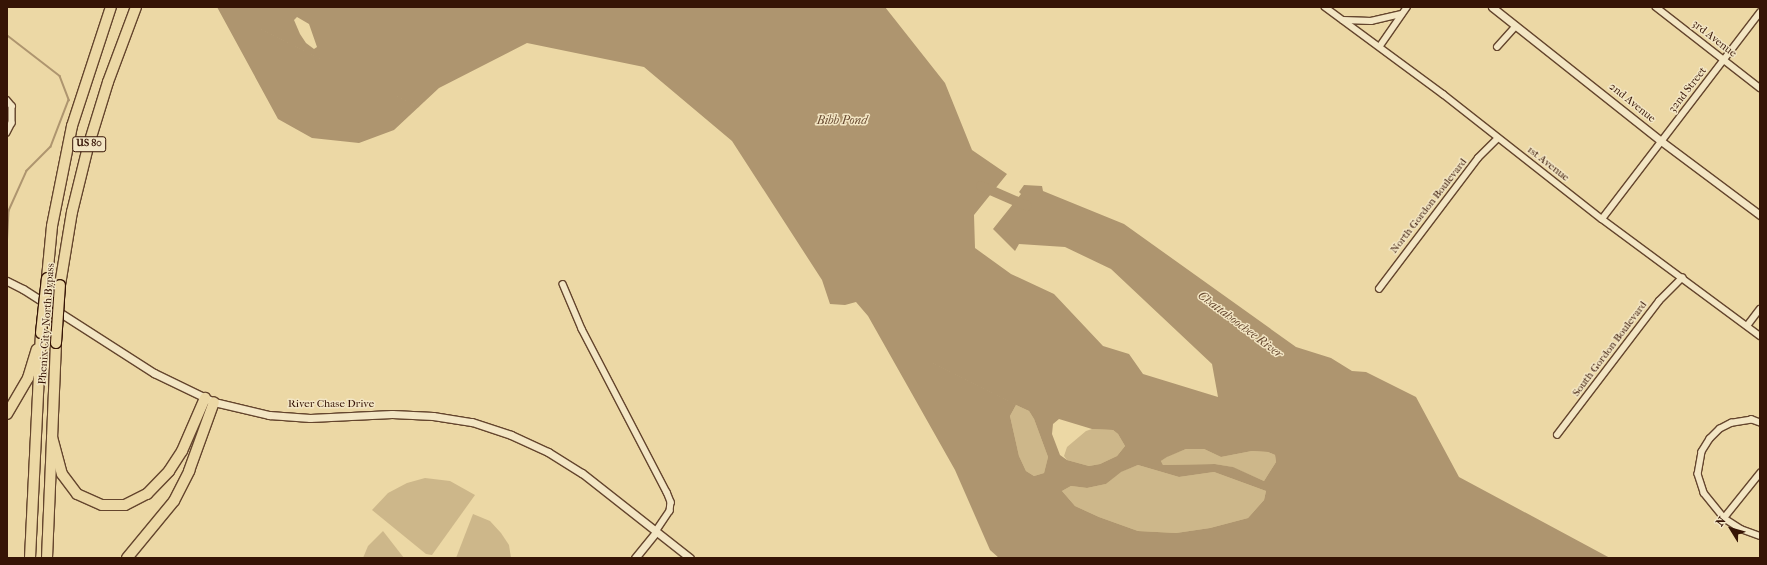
<!DOCTYPE html>
<style>
body{margin:0}
#map{position:relative;width:1767px;height:565px;overflow:hidden;background:#ecd8a5;font-family:"IM FELL French Canon",serif}
div>[style]{position:absolute}
.green>*{inset:0;background:#cdb78a}
.water>*{inset:0;background:#ae956f}
.stream>*{height:1.5px;margin:-0.75px;padding:0 0.75px;transform-origin:0.75px;border-radius:0.75px;background:#ae956f}
.river>*{height:10px;margin:-5px;padding:0 5px;transform-origin:5px;border-radius:5px;background:#ae956f}
.roads{filter:drop-shadow(1px 0 #64452d) drop-shadow(-1px 0 #64452d) drop-shadow(0 1px #64452d) drop-shadow(0 -1px #64452d)}
.minor>*{height:5.5px;margin:-2.75px;padding:0 2.75px;transform-origin:2.75px;border-radius:2.75px;background:#f3e6c4}
.tertiary>*{height:7px;margin:-3.5px;padding:0 3.5px;transform-origin:3.5px;border-radius:3.5px;background:#f3e6c4}
.secondary>*{height:7px;margin:-3.5px;padding:0 3.5px;transform-origin:3.5px;border-radius:3.5px;background:#f3e6c4}
.motorway>*{height:10px;margin:-5px;padding:0 5px;transform-origin:5px;border-radius:5px;background:#ecd8a5}
.bridges{filter:drop-shadow(1px 0 #361405) drop-shadow(-1px 0 #361405) drop-shadow(0 1px #361405) drop-shadow(0 -1px #361405)}
.motorway-bridge>*{height:10px;margin:-5px;padding:0 5px;transform-origin:5px;border-radius:5px;background:#ecd8a5}
span{translate:-50% -50%;white-space:nowrap;text-align:center;line-height:1.15;-webkit-text-stroke:3px #f3e6c4;paint-order:stroke}
.shield-label span{padding:1px 3px;background:#f3e6c4;border:1px solid;border-radius:3px;-webkit-text-stroke-width:0}
.shield-label{font-size:10px;color:#361405;font-weight:700}
.street-label{font-size:11px;color:#361405}
.water-label{font-size:12px;color:#66482f;font-style:italic}
.frame{position:absolute;inset:0;border:8px solid #361405;pointer-events:none}
.north{position:absolute;left:1711px;top:509px;width:40px;height:40px;-webkit-text-stroke:3px #f3e6c4;paint-order:stroke;rotate:307deg;font-size:11px;font-weight:700;line-height:16px;text-align:center;color:#361405}
.north::after{content:'';display:block;margin:auto;width:14px;height:18px;background:#361405;clip-path:polygon(50% 0,100% 100%,50% 72%,0 100%)}
</style>
<div id="map">
<div class="green">
<i style="clip-path:polygon(1016px 405px,1029px 411px,1034px 419px,1048px 457px,1044px 473px,1034px 476px,1026px 471px,1019px 456px,1010px 416px)"></i>
<i style="clip-path:polygon(1092px 429px,1113px 430px,1118px 434px,1125px 446px,1117px 456px,1100px 464px,1089px 466px,1067px 460px,1064px 456px,1067px 447px,1086px 431px)"></i>
<i style="clip-path:polygon(1186px 449px,1204px 449px,1221px 457px,1252px 451px,1268px 452px,1275px 455px,1276px 462px,1264px 481px,1232px 467px,1215px 464px,1163px 465px,1161px 461px,1168px 456px)"></i>
<i style="clip-path:polygon(1138px 465px,1179px 477px,1214px 472px,1266px 491px,1264px 500px,1248px 518px,1210px 528px,1176px 533px,1138px 531px,1099px 517px,1075px 506px,1062px 491px,1071px 486px,1087px 488px,1106px 484px,1120px 472px)"></i>
<i style="clip-path:polygon(425px 478px,450px 481px,475px 495px,432px 555px,426px 554px,372px 510px,388px 493px,407px 483px)"></i>
<i style="clip-path:polygon(473px 514px,490px 521px,501px 533px,509px 545px,511px 558px,456px 558px)"></i>
<i style="clip-path:polygon(383px 531px,404px 558px,363px 558px,368px 546px)"></i>
</div>
<div class="water">
<i style="clip-path:polygon(evenodd,217px 7px,885px 7px,945px 83px,972px 150px,1007px 174px,974px 215px,975px 248px,1011px 274px,1054px 294px,1103px 346px,1129px 354px,1143px 374px,1218px 397px,1212px 364px,1111px 269px,1065px 247px,1019px 244px,1015px 251px,993px 229px,1021px 194px,1019px 192px,1024px 185px,1042px 186px,1043px 191px,1124px 224px,1296px 347px,1331px 358px,1352px 371px,1366px 372px,1416px 397px,1459px 477px,1610px 558px,999px 558px,990px 550px,955px 470px,868px 316px,856px 302px,845px 305px,830px 304px,822px 280px,732px 141px,644px 67px,527px 43px,439px 88px,394px 130px,359px 143px,312px 138px,278px 119px,217px 7px,297px 17px,309px 24px,317px 47px,314px 49px,306px 43px,300px 34px,294px 20px,297px 17px,217px 7px,1016px 405px,1029px 411px,1034px 419px,1048px 457px,1044px 473px,1034px 476px,1026px 471px,1019px 456px,1010px 416px,1016px 405px,217px 7px,1059px 419px,1092px 429px,1113px 430px,1118px 434px,1125px 446px,1117px 456px,1100px 464px,1089px 466px,1067px 460px,1060px 455px,1052px 434px,1053px 424px,1059px 419px,217px 7px,1186px 449px,1204px 449px,1221px 457px,1252px 451px,1268px 452px,1275px 455px,1276px 462px,1264px 481px,1233px 467px,1215px 464px,1163px 465px,1161px 461px,1167px 457px,1186px 449px,217px 7px,1138px 465px,1179px 477px,1214px 472px,1266px 491px,1264px 500px,1248px 518px,1210px 528px,1176px 533px,1138px 531px,1099px 517px,1075px 506px,1062px 491px,1071px 486px,1087px 488px,1106px 484px,1121px 472px,1138px 465px)"></i>
</div>
<div class="stream">
<i style="left:7px;top:35px;width:67px;rotate:37.7deg"></i>
<i style="left:60px;top:76px;width:26px;rotate:69deg"></i>
<i style="left:69px;top:100px;width:50px;rotate:111deg"></i>
<i style="left:51px;top:147px;width:34px;rotate:135deg"></i>
<i style="left:27px;top:171px;width:44px;rotate:114.2deg"></i>
<i style="left:9px;top:211px;width:36px;rotate:93deg"></i>
</div>
<div class="river">
<i style="left:981px;top:186px;width:50px;rotate:23.5deg"></i>
</div>
<div class="roads">
<div class="minor">
<i style="left:1325px;top:7px;width:147px;rotate:36.4deg"></i>
<i style="left:1443px;top:94px;width:202px;rotate:38.2deg"></i>
<i style="left:1602px;top:219px;width:197px;rotate:36.5deg"></i>
<i style="left:1656px;top:7px;width:132px;rotate:37.9deg"></i>
<i style="left:1343px;top:20px;width:28px;rotate:2deg"></i>
<i style="left:1371px;top:21px;width:31px;rotate:-13deg"></i>
<i style="left:1380px;top:46px;width:47px;rotate:-55.3deg"></i>
<i style="left:1497px;top:47px;width:28px;rotate:-48deg"></i>
<i style="left:7px;top:100px;width:8px;rotate:50deg"></i>
<i style="left:12px;top:106px;width:17px;rotate:90deg"></i>
<i style="left:12px;top:123px;width:11px;rotate:117deg"></i>
<i style="left:1602px;top:219px;width:260px;rotate:-52.6deg"></i>
<i style="left:563px;top:284px;width:49px;rotate:67.1deg"></i>
<i style="left:582px;top:329px;width:184px;rotate:62.5deg"></i>
<i style="left:667px;top:492px;width:11px;rotate:68deg"></i>
<i style="left:671px;top:502px;width:9px;rotate:96deg"></i>
<i style="left:670px;top:511px;width:25px;rotate:124deg"></i>
<i style="left:1379px;top:289px;width:164px;rotate:-52.9deg"></i>
<i style="left:1478px;top:158px;width:28px;rotate:-45deg"></i>
<i style="left:1747px;top:326px;width:21px;rotate:-53deg"></i>
<i style="left:1760px;top:423px;width:9px;rotate:-159deg"></i>
<i style="left:1752px;top:420px;width:20px;rotate:171deg"></i>
<i style="left:1732px;top:423px;width:13px;rotate:153deg"></i>
<i style="left:1720px;top:429px;width:14px;rotate:135deg"></i>
<i style="left:1710px;top:439px;width:15px;rotate:122deg"></i>
<i style="left:1702px;top:452px;width:22px;rotate:100deg"></i>
<i style="left:1698px;top:474px;width:20px;rotate:72deg"></i>
<i style="left:1704px;top:493px;width:32px;rotate:51deg"></i>
<i style="left:1724px;top:518px;width:20px;rotate:33deg"></i>
<i style="left:1741px;top:529px;width:20px;rotate:20deg"></i>
<i style="left:1557px;top:435px;width:168px;rotate:-52.7deg"></i>
<i style="left:1659px;top:301px;width:33px;rotate:-45deg"></i>
<i style="left:1724px;top:518px;width:58px;rotate:-51.3deg"></i>
</div>
<div class="tertiary">
<i style="left:7px;top:281px;width:18px;rotate:27deg"></i>
<i style="left:23px;top:289px;width:156px;rotate:32.7deg"></i>
<i style="left:154px;top:373px;width:67px;rotate:25.8deg"></i>
<i style="left:214px;top:402px;width:57px;rotate:13.3deg"></i>
<i style="left:269px;top:415px;width:41px;rotate:4.2deg"></i>
<i style="left:310px;top:418px;width:82px;rotate:-2.8deg"></i>
<i style="left:392px;top:414px;width:41px;rotate:2.8deg"></i>
<i style="left:433px;top:416px;width:39px;rotate:9deg"></i>
<i style="left:472px;top:422px;width:41px;rotate:18.4deg"></i>
<i style="left:511px;top:435px;width:41px;rotate:24.7deg"></i>
<i style="left:548px;top:452px;width:40px;rotate:32deg"></i>
<i style="left:582px;top:473px;width:137px;rotate:38.2deg"></i>
<i style="left:635px;top:558px;width:33px;rotate:-51deg"></i>
</div>
<div class="secondary">
<i style="left:1492px;top:7px;width:216px;rotate:38.4deg"></i>
<i style="left:1661px;top:141px;width:124px;rotate:36.8deg"></i>
</div>
<div class="motorway">
<i style="left:47px;top:278px;width:52px;rotate:-84.5deg"></i>
<i style="left:52px;top:226px;width:102px;rotate:-78.7deg"></i>
<i style="left:72px;top:126px;width:125px;rotate:-71.9deg"></i>
<i style="left:60px;top:285px;width:74px;rotate:-80.7deg"></i>
<i style="left:72px;top:212px;width:67px;rotate:-76.2deg"></i>
<i style="left:88px;top:147px;width:68px;rotate:-72.9deg"></i>
<i style="left:108px;top:82px;width:80px;rotate:-69.5deg"></i>
<i style="left:7px;top:414px;width:42px;rotate:-59.7deg"></i>
<i style="left:28px;top:378px;width:30px;rotate:-73deg"></i>
<i style="left:52px;top:437px;width:38px;rotate:75deg"></i>
<i style="left:62px;top:474px;width:25px;rotate:53deg"></i>
<i style="left:77px;top:494px;width:27px;rotate:24deg"></i>
<i style="left:102px;top:505px;width:23px"></i>
<i style="left:125px;top:505px;width:25px;rotate:-27deg"></i>
<i style="left:147px;top:494px;width:32px;rotate:-46deg"></i>
<i style="left:169px;top:471px;width:24px;rotate:-57deg"></i>
<i style="left:182px;top:451px;width:58px;rotate:-66.5deg"></i>
<i style="left:30px;top:558px;width:225px;rotate:-87.2deg"></i>
<i style="left:47px;top:558px;width:215px;rotate:-87.6deg"></i>
<i style="left:127px;top:558px;width:74px;rotate:-50.5deg"></i>
<i style="left:174px;top:501px;width:34px;rotate:-63deg"></i>
<i style="left:189px;top:471px;width:73px;rotate:-70.1deg"></i>
</div>
</div>
<div class="bridges">
<div class="motorway-bridge">
<i style="left:41px;top:333px;width:55px;rotate:-83.8deg"></i>
<i style="left:56px;top:343px;width:58px;rotate:-86.1deg"></i>
</div>
</div>
<div class="shield-label">
<span style="left:89px;top:144px">US 80</span>
</div>
<div class="street-label">
<span style="left:1714px;top:39px;rotate:38deg">3rd Avenue</span>
<span style="left:1688px;top:90px;rotate:-52deg">32nd Street</span>
<span style="left:1632px;top:103px;rotate:39deg">2nd Avenue</span>
<span style="left:1548px;top:164px;rotate:38deg">1st Avenue</span>
<span style="left:1429px;top:206px;rotate:-52deg">North Gordon Boulevard</span>
<span style="left:47px;top:324px;rotate:-86deg">Phenix City North Bypass</span>
<span style="left:1610px;top:349px;rotate:-53deg">South Gordon Boulevard</span>
<span style="left:331px;top:404px">River Chase Drive</span>
</div>
<div class="water-label">
<span style="left:842px;top:121px">Bibb Pond</span>
<span style="left:1240px;top:325px;rotate:37deg">Chattahoochee River</span>
</div>
<div class="frame"></div>
<div class="north">N</div>
</div>
